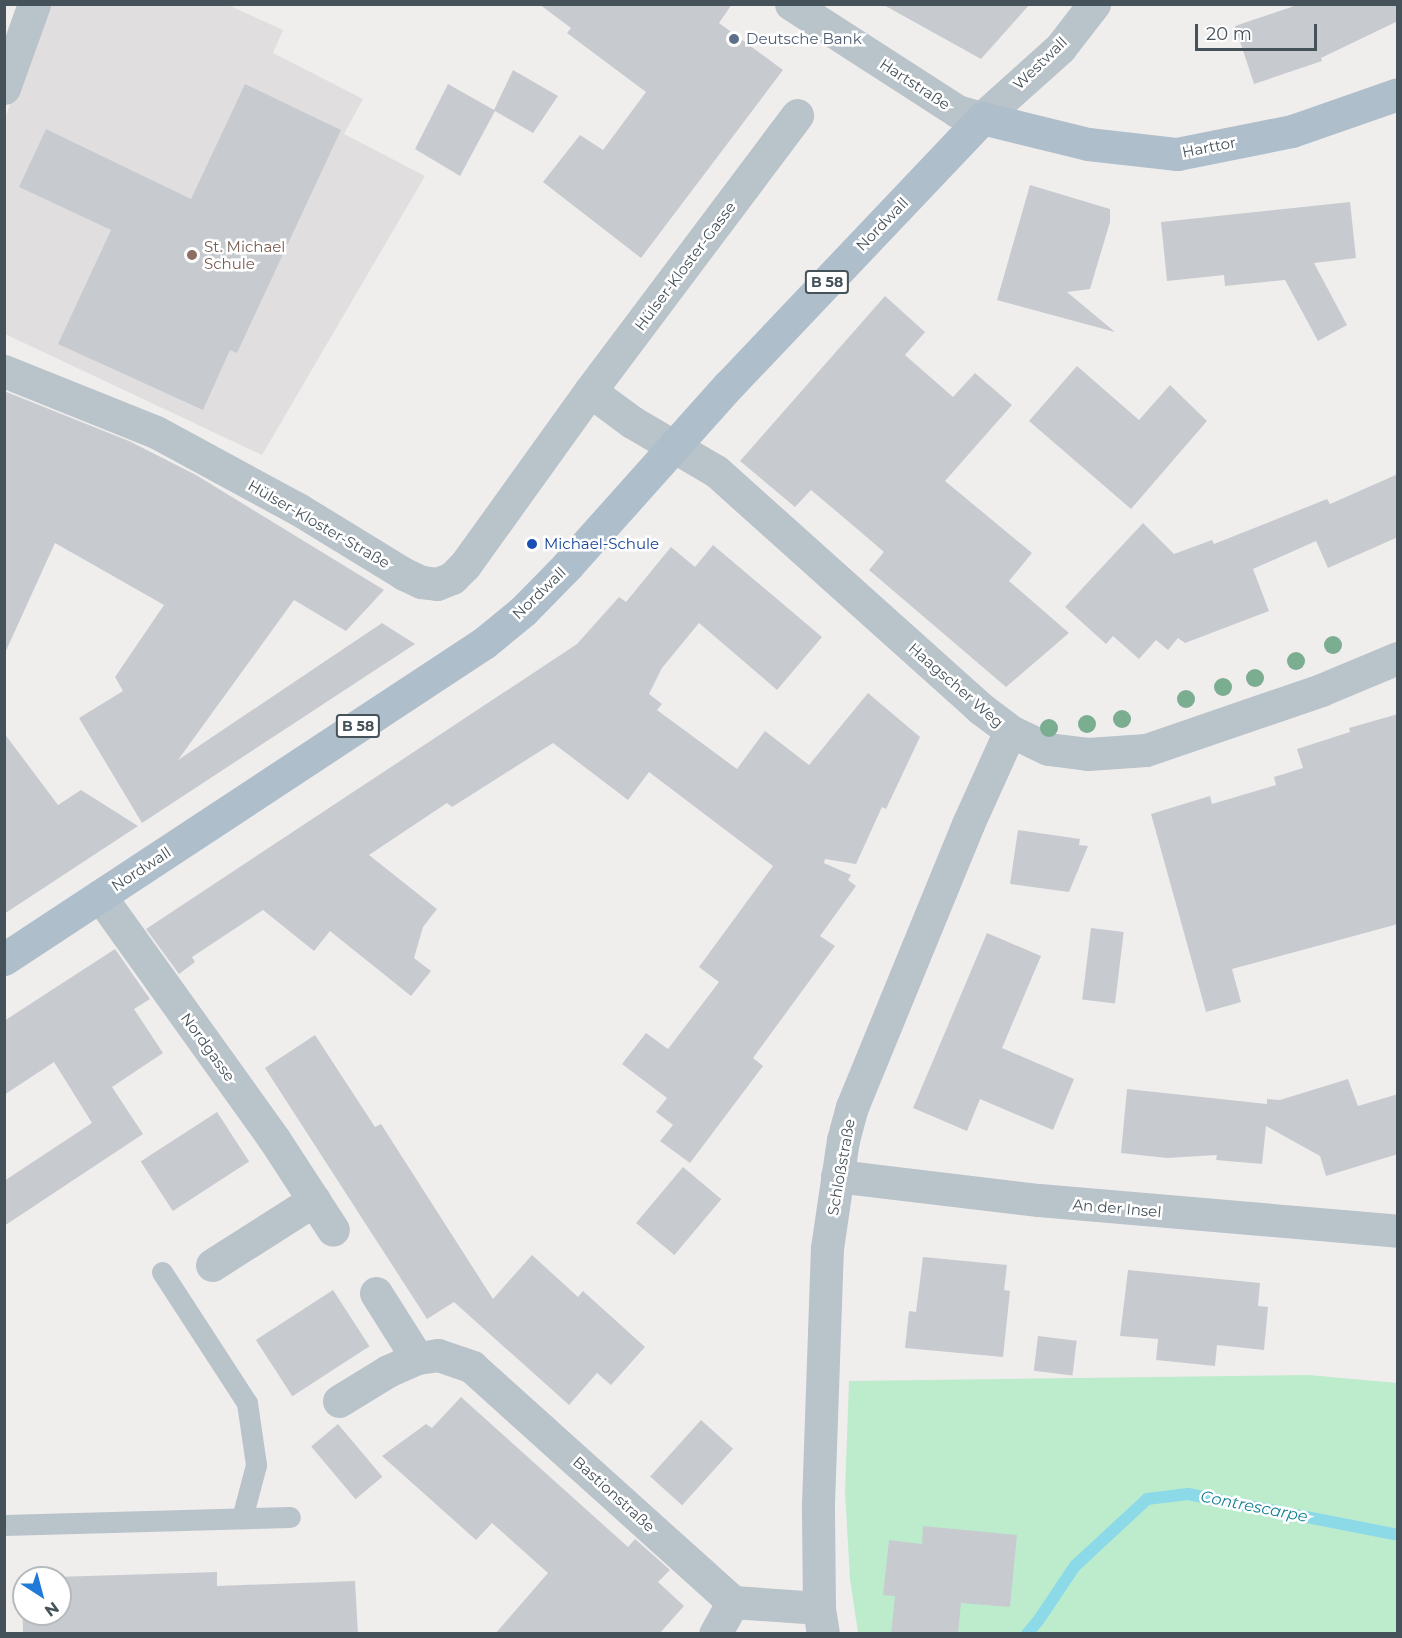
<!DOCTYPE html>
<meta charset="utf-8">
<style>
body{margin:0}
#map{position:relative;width:1402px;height:1638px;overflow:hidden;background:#f0eded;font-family:Montserrat,sans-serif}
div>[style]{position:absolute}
.education>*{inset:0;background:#e1dedf}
.green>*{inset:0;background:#bdeccd}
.stream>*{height:12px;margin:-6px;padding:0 6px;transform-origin:6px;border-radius:6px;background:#8cd9e8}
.building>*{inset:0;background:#c7cbd0;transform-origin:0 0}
.service>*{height:21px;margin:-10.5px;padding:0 10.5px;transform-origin:10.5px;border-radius:10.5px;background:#b9c3ca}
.minor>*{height:33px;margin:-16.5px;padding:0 16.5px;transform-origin:16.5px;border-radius:16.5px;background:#b9c3ca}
.primary>*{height:33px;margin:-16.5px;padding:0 16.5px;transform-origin:16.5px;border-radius:16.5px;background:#aebecb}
.trees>*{width:18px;height:18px;margin:-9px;border-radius:50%;background:#7bad90}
.dots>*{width:16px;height:16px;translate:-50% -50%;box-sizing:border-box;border:3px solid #fff;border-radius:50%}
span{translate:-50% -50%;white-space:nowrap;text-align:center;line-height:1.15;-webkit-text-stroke:5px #fff;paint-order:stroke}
.shield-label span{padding:2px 4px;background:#fff;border:2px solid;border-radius:4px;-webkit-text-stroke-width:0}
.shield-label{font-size:14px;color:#46525a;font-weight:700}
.service-label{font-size:15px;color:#4e5e75}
.left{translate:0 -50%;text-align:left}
.street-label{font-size:15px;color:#46525a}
.education-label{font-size:15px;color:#785e54}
.transit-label{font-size:15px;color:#164399}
.water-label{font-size:16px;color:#127f93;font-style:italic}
.frame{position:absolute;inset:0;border:6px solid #46525a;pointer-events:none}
.north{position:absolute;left:12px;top:1566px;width:60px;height:60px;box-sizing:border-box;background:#fff;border:2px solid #b5babd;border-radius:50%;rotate:144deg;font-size:16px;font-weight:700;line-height:24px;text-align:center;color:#46525a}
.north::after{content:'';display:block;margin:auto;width:21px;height:27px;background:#217ad7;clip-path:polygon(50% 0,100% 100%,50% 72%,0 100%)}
.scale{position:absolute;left:1195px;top:24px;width:122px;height:27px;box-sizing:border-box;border:3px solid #46525a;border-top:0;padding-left:8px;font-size:18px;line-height:21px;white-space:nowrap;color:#46525a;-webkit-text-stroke:4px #fff;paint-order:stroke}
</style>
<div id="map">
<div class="education">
<i style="clip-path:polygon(43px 5px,228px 5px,283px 30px,273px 53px,363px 99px,344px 134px,425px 176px,262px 455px,5px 334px,5px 119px)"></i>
</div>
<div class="green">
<i style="clip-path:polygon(1309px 1375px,1397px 1383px,1397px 1633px,858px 1633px,850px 1579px,845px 1492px,849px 1381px)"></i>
</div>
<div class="stream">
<i style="left:1027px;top:1634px;width:17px;rotate:-50deg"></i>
<i style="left:1038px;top:1621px;width:66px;rotate:-56.1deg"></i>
<i style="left:1075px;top:1566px;width:98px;rotate:-42.9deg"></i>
<i style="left:1147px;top:1499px;width:41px;rotate:-7deg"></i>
<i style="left:1188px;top:1494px;width:214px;rotate:11deg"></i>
</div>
<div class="building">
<i style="clip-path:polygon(539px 4px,732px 4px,719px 23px,783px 70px,641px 258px,543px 182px,580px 135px,603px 150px,646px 92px,567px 33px,571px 28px)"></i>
<i style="clip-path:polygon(882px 4px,1030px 4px,981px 59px)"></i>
<i style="clip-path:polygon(1300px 4px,1398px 4px,1398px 21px,1321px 58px,1322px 61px,1254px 84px,1235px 26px)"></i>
<i style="clip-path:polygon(513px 70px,558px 96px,533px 133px,495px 111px,460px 176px,415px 149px,448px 84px,494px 110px)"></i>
<i style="clip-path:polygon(245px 84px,341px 130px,237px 353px,230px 350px,203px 410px,58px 344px,111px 230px,19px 187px,46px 129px,191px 199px)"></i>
<i style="clip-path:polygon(1030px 185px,1110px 209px,1110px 222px,1090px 289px,1067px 292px,1115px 332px,997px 300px)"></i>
<i style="clip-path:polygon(1350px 202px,1356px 258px,1314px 263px,1347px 325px,1318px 341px,1285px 280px,1225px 286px,1224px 275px,1167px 281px,1161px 222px)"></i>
<i style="clip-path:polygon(885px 296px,925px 332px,905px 355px,953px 397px,975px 373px,1012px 405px,945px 481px,1032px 553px,1009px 581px,1069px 633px,1006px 687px,869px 570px,884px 552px,849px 522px,811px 490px,795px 507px,740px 461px)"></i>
<i style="clip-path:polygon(1077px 366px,1139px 420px,1170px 385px,1207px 421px,1131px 509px,1029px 421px)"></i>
<i style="clip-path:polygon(4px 391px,129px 441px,196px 475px,384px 590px,346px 631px,294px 600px,178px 760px,382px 623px,415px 644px,142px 823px,79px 718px,123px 691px,115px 677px,164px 605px,55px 543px,4px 655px)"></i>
<i style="clip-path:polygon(1398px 474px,1398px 537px,1328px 568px,1316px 541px,1253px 569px,1269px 611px,1185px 643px,1178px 638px,1168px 650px,1156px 640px,1139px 659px,1113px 636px,1106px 644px,1065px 607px,1143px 523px,1174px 554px,1212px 540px,1214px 544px,1327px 499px,1330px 504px)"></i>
<i style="clip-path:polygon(713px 545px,822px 637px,777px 690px,699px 623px,662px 668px,649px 694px,662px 704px,657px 710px,737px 769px,765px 731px,809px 765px,868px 693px,920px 737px,886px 809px,882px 807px,856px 864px,825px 859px,824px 863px,851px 875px,848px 880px,856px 886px,820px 936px,835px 946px,753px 1058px,763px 1066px,690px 1163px,660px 1141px,673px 1125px,656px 1112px,667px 1098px,622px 1064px,646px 1033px,668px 1049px,719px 982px,699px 967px,773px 866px,649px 772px,628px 800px,553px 743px,452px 807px,447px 803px,369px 855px,437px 909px,423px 927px,414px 958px,431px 971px,411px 996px,330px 931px,314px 951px,263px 910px,192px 957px,195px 962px,179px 974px,146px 929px,577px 644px,619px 597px,626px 602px,671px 547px,695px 567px)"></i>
<i style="clip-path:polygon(1398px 714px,1398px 924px,1232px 969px,1241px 1002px,1206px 1012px,1151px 814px,1210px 796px,1212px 804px,1276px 785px,1274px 777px,1303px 768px,1297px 749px,1350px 732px,1349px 728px)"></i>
<i style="clip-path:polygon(4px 733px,58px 805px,81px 790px,138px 826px,4px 914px)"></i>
<i style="clip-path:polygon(1018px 830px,1080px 839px,1079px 845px,1088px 846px,1069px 892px,1010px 884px)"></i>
<i style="left:1091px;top:928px;width:33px;height:72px;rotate:7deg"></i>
<i style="clip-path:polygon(987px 933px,1041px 956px,1002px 1048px,1074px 1079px,1053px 1130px,980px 1099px,967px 1131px,913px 1108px)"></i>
<i style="clip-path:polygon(115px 949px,150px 999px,134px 1009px,163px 1053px,112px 1087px,143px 1134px,4px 1226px,4px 1181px,92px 1123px,54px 1062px,4px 1095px,4px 1021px)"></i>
<i style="clip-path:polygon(315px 1035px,375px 1127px,381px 1124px,493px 1299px,532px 1255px,578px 1297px,583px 1291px,645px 1347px,611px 1385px,597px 1373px,569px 1405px,454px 1302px,427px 1319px,265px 1068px)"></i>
<i style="clip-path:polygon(1348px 1079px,1358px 1106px,1398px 1094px,1398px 1154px,1326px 1176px,1320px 1156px,1266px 1126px,1262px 1164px,1216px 1160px,1217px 1155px,1167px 1158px,1121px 1153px,1127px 1089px,1267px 1104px,1267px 1099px,1280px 1100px)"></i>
<i style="left:217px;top:1112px;width:59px;height:91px;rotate:57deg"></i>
<i style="left:683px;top:1167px;width:50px;height:73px;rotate:40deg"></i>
<i style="clip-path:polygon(923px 1257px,1007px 1265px,1004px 1290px,1010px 1291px,1003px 1357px,905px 1348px,909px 1311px,916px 1312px)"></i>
<i style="clip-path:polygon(1128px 1270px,1260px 1283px,1258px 1306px,1268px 1307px,1264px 1350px,1217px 1345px,1215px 1366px,1156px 1360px,1158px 1339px,1120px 1336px)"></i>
<i style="left:333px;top:1290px;width:67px;height:92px;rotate:57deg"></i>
<i style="left:1038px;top:1336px;width:39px;height:35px;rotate:7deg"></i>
<i style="clip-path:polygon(461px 1397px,628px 1547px,635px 1539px,670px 1570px,658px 1582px,684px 1606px,659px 1634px,495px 1634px,548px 1573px,492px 1523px,476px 1540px,382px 1456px,426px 1424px,432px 1428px)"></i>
<i style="left:701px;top:1420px;width:43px;height:76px;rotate:42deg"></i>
<i style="left:338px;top:1424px;width:69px;height:35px;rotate:50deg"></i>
<i style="clip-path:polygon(923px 1526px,1017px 1535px,1010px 1607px,961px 1603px,958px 1634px,891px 1634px,895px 1596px,883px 1595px,889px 1540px,922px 1544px)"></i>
<i style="clip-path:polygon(evenodd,217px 1572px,217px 1586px,355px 1581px,358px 1634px,23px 1634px,22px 1578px,217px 1572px,24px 1578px,60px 1578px,60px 1614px,24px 1614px,24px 1578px)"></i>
</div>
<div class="service">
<i style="left:162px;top:1272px;width:156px;rotate:57deg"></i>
<i style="left:247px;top:1403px;width:63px;rotate:81.7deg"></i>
<i style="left:256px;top:1465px;width:55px;rotate:104.8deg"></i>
<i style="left:4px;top:1525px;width:286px;rotate:-1.6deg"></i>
</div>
<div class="minor">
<i style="left:791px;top:4px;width:197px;rotate:32.8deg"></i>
<i style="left:957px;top:111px;width:26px;rotate:16deg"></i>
<i style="left:982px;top:118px;width:105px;rotate:-41.9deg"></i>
<i style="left:1060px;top:48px;width:56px;rotate:-52.3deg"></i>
<i style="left:4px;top:88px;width:89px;rotate:-70.3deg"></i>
<i style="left:4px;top:371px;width:164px;rotate:21.9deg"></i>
<i style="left:156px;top:432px;width:162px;rotate:28.5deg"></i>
<i style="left:298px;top:509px;width:124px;rotate:31.5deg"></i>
<i style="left:404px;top:574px;width:19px;rotate:25deg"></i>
<i style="left:421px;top:582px;width:16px;rotate:7deg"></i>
<i style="left:437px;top:584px;width:16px;rotate:-22deg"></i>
<i style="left:452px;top:578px;width:18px;rotate:-45deg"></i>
<i style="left:465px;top:565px;width:214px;rotate:-54.3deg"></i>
<i style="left:590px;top:391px;width:345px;rotate:-53.1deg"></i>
<i style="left:590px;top:391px;width:52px;rotate:36.4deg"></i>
<i style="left:632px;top:422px;width:97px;rotate:30.3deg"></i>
<i style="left:716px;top:471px;width:355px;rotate:41.9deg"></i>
<i style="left:980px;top:708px;width:38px;rotate:37deg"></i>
<i style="left:1010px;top:731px;width:42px;rotate:25.3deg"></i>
<i style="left:1048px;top:749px;width:40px;rotate:7.1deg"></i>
<i style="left:1088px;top:754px;width:58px;rotate:-3.9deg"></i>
<i style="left:1146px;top:750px;width:185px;rotate:-18.9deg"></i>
<i style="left:1321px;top:690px;width:83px;rotate:-22.6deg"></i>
<i style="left:100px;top:896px;width:299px;rotate:54.4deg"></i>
<i style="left:274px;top:1139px;width:108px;rotate:57deg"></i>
<i style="left:837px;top:1176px;width:203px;rotate:6.8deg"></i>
<i style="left:1039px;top:1200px;width:360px;rotate:4.9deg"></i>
<i style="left:212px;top:1265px;width:121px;rotate:-32.5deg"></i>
<i style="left:376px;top:1293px;width:77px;rotate:57.8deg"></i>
<i style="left:417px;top:1358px;width:21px;rotate:-8deg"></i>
<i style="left:438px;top:1355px;width:36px;rotate:19deg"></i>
<i style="left:472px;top:1367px;width:351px;rotate:42deg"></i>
<i style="left:733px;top:1602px;width:86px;rotate:4deg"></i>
<i style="left:339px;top:1401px;width:57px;rotate:-31.5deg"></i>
<i style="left:388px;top:1371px;width:32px;rotate:-24deg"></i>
<i style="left:715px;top:1634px;width:37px;rotate:-61deg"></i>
<i style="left:823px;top:1634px;width:26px;rotate:-99deg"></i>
<i style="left:819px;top:1608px;width:104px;rotate:-90.6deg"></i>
<i style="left:818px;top:1504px;width:256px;rotate:-88deg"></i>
<i style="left:827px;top:1248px;width:109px;rotate:-81.6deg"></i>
<i style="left:843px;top:1140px;width:34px;rotate:-75deg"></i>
<i style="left:852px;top:1107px;width:306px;rotate:-67.7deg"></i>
<i style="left:968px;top:824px;width:102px;rotate:-65.7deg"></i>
</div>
<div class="primary">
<i style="left:4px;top:959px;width:575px;rotate:-33.36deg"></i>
<i style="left:484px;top:643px;width:50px;rotate:-39.4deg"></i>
<i style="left:523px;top:611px;width:63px;rotate:-45.6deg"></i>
<i style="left:567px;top:566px;width:243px;rotate:-48.2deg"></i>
<i style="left:729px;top:385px;width:368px;rotate:-46.5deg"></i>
<i style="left:982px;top:118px;width:109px;rotate:13.8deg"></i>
<i style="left:1088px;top:144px;width:90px;rotate:6.4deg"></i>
<i style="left:1177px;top:154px;width:117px;rotate:-11.3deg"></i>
<i style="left:1292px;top:131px;width:112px;rotate:-19.2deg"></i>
</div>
<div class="trees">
<i style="left:1333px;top:645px"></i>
<i style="left:1296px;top:661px"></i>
<i style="left:1255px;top:678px"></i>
<i style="left:1223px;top:687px"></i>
<i style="left:1186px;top:699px"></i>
<i style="left:1122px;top:719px"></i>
<i style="left:1087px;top:724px"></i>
<i style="left:1049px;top:728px"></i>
</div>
<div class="dots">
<i style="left:734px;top:39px;background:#5c6f8a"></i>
<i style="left:192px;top:255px;background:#8d6e63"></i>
<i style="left:532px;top:544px;background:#1a4fb4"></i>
</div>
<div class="shield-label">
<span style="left:827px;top:282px">B 58</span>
<span style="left:358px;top:726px">B 58</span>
</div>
<div class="service-label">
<span class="left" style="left:746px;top:39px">Deutsche Bank</span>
</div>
<div class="street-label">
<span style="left:1040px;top:63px;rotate:-44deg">Westwall</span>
<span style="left:915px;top:84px;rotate:33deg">Hartstraße</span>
<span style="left:1209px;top:147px;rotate:-11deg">Harttor</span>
<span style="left:882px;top:224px;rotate:-46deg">Nordwall</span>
<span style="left:685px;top:266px;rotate:-53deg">Hülser-Kloster-Gasse</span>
<span style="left:319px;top:524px;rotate:30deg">Hülser-Kloster-Straße</span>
<span style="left:539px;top:593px;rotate:-44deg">Nordwall</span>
<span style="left:956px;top:685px;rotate:41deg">Haagscher Weg</span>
<span style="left:141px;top:869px;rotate:-33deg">Nordwall</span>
<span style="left:208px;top:1047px;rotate:54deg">Nordgasse</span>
<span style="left:841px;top:1167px;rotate:-80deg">Schloßstraße</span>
<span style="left:1117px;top:1208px;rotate:5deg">An der Insel</span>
<span style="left:614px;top:1494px;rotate:42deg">Bastionstraße</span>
</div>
<div class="education-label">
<span class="left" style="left:204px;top:255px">St. Michael<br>Schule</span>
</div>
<div class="transit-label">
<span class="left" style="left:544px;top:544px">Michael-Schule</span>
</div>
<div class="water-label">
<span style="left:1254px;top:1507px;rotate:11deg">Contrescarpe</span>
</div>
<div class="frame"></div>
<div class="north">N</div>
<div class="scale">20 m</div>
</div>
